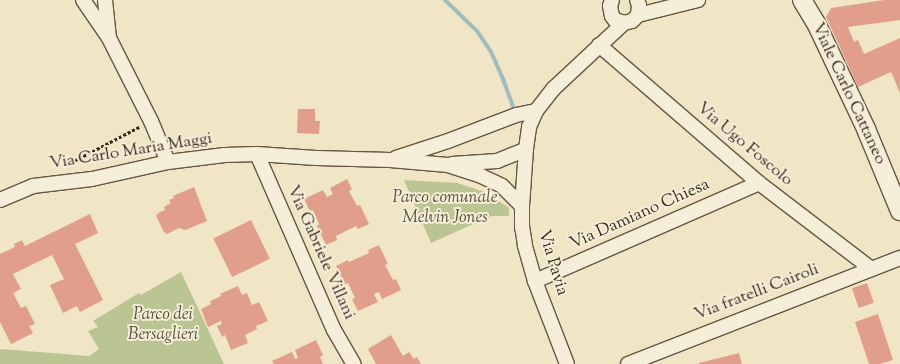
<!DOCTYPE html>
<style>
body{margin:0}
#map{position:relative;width:900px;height:364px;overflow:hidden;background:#f0e5c4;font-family:"Sorts Mill Goudy",serif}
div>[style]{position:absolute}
.green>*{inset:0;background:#bbc493}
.stream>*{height:4px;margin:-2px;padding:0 2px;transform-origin:2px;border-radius:2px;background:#9ebdbe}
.building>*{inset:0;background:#e19f8b;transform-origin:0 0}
.path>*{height:2.5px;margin-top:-1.25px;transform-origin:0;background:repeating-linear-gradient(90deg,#38271a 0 3px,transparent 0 5px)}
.roads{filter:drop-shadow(1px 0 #665644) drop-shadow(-1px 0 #665644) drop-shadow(0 1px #665644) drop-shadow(0 -1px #665644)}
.minor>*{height:14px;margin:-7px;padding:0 7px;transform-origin:7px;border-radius:7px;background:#f5eed9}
.tertiary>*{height:18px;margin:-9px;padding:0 9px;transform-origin:9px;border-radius:9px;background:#f5eed9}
span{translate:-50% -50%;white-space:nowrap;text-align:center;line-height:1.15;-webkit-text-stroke:4px #f5eed9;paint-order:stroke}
.street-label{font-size:17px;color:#38271a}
.park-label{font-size:17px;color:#594e38;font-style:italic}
</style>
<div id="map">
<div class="green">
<i style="clip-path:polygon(404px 180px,457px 183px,485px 192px,509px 208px,509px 216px,491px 216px,431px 243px)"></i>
<i style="clip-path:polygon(181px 272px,224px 364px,0 364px,0 349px,89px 356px,99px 349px,88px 331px,98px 327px,93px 321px,139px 293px,141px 295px)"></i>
</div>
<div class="stream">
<i style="left:445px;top:0;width:45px;rotate:44.1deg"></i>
<i style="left:477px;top:31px;width:25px;rotate:56deg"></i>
<i style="left:491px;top:52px;width:30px;rotate:66deg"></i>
<i style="left:503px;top:79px;width:29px;rotate:70deg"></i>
</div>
<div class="building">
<i style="clip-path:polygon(884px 0,900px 0,900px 20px,848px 27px,854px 42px,858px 40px,864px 54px,900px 38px,900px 93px,891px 72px,858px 87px,826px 17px,831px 8px)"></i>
<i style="clip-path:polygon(298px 109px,315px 109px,315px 121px,320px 121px,319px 134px,297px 133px)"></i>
<i style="clip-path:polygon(347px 179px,352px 189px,349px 191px,357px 206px,360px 205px,369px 224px,358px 229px,356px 226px,336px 236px,337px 240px,326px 245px,317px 226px,319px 224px,313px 210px,310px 211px,304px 199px,323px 190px,327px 197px,333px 194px,330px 188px)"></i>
<i style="clip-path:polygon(194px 187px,207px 221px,185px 230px,179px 228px,167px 234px,164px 232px,156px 216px,158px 213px,165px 210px,164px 207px,171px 203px,169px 200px,174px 198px,173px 196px)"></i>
<i style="clip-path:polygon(90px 214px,98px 233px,75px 244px,103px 300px,80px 312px,77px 306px,63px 313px,50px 285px,64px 279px,52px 255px,13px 274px,21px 289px,13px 293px,21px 308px,26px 306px,35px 324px,29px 326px,33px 333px,11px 344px,0 322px,0 254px,15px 247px,14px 244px,22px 240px,25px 246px)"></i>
<i style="left:251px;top:220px;width:43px;height:42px;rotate:64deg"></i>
<i style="clip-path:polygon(379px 245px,388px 264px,385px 265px,393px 280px,396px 279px,401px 290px,382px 299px,379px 292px,374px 294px,378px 302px,358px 311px,352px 299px,355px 298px,348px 283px,345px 284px,336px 266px,348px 260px,349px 262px,369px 253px,368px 250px)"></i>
<i style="left:867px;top:283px;width:21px;height:16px;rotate:71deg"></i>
<i style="clip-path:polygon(238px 286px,242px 295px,247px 293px,252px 305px,259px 302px,268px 321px,256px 326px,257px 329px,245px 335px,248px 343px,231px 350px,225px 335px,222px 337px,217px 326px,222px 324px,221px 321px,208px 327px,201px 309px,211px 304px,210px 301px,221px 296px,220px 294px)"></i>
<i style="clip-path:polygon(878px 314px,893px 360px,880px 364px,869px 364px,855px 322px)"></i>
<i style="clip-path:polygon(391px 335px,403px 356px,409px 352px,414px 359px,417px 357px,421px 364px,376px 364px,368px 349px)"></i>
<i style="clip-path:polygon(316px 340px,323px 355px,320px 357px,323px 364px,274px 364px,272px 361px,292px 352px,295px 359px,298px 358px,295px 350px)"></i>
<i style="clip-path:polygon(739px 353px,742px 364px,699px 364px,699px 363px)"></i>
</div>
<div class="path">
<i style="left:70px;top:163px;width:78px;rotate:-27.6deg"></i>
</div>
<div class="roads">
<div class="minor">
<i style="left:83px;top:0;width:46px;rotate:55.6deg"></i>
<i style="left:109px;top:38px;width:93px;rotate:63.2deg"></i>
<i style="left:151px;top:121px;width:44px;rotate:67.5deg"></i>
<i style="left:105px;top:0;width:36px;rotate:84deg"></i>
<i style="left:612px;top:0;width:6px;rotate:108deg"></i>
<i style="left:610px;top:6px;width:10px;rotate:79deg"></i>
<i style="left:612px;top:16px;width:5px;rotate:53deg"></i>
<i style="left:615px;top:20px;width:9px;rotate:18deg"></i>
<i style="left:624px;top:23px;width:8px;rotate:-14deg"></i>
<i style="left:632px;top:21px;width:8px;rotate:-45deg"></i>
<i style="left:638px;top:15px;width:10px;rotate:-84deg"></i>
<i style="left:639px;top:5px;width:5px;rotate:-112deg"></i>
<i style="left:638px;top:15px;width:62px;rotate:-14deg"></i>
<i style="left:599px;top:45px;width:211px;rotate:40.8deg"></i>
<i style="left:759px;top:183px;width:140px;rotate:37.4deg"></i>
<i style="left:257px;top:154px;width:192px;rotate:66.4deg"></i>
<i style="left:334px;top:330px;width:39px;rotate:60deg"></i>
<i style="left:396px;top:158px;width:55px;rotate:-18.1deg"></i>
<i style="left:448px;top:141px;width:73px;rotate:-20.9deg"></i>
<i style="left:516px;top:115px;width:20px;rotate:-11deg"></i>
<i style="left:452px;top:164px;width:45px;rotate:-3.8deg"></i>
<i style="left:497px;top:161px;width:31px;rotate:-22deg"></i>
<i style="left:0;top:200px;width:36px;rotate:-23deg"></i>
<i style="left:33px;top:186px;width:59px;rotate:-6.8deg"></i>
<i style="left:92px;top:179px;width:78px;rotate:-12.6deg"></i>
<i style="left:168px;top:162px;width:57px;rotate:-7deg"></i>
<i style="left:225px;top:155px;width:32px;rotate:-2deg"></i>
<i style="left:257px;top:154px;width:59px;rotate:3.9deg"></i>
<i style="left:316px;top:158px;width:74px;rotate:1.5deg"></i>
<i style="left:390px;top:160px;width:58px;rotate:4.9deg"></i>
<i style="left:448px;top:165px;width:35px;rotate:18deg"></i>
<i style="left:481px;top:176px;width:23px;rotate:25deg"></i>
<i style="left:502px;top:186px;width:28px;rotate:45deg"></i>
<i style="left:535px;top:281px;width:244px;rotate:-23.6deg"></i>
<i style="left:567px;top:364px;width:89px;rotate:-111.1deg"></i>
<i style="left:535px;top:281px;width:37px;rotate:-106deg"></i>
<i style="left:525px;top:245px;width:18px;rotate:-99deg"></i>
<i style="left:522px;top:227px;width:21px;rotate:-90deg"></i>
<i style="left:522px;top:206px;width:57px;rotate:-86deg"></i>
<i style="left:526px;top:149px;width:22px;rotate:-82deg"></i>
<i style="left:529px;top:127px;width:17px;rotate:-66deg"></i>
<i style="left:536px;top:111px;width:29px;rotate:-52deg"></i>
<i style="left:554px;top:88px;width:96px;rotate:-42.9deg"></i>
<i style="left:628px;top:364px;width:292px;rotate:-21.3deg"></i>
</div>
<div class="tertiary">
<i style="left:802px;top:0;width:27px;rotate:59deg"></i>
<i style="left:816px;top:23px;width:117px;rotate:64.7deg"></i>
<i style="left:866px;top:129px;width:89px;rotate:67.5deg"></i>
</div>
</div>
<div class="street-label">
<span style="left:848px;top:94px;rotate:65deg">Viale Carlo Cattaneo</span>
<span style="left:744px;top:145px;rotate:40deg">Via Ugo Foscolo</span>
<span style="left:131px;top:152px;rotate:-9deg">Via Carlo Maria Maggi</span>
<span style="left:640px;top:215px;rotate:-24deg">Via Damiano Chiesa</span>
<span style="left:320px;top:253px;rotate:66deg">Via Gabriele Villani</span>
<span style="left:552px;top:263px;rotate:73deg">Via Pavia</span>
<span style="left:757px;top:293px;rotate:-21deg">Via fratelli Cairoli</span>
</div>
<div class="park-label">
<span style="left:445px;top:209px">Parco comunale<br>Melvin Jones</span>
<span style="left:163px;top:326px">Parco dei<br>Bersaglieri</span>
</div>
</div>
